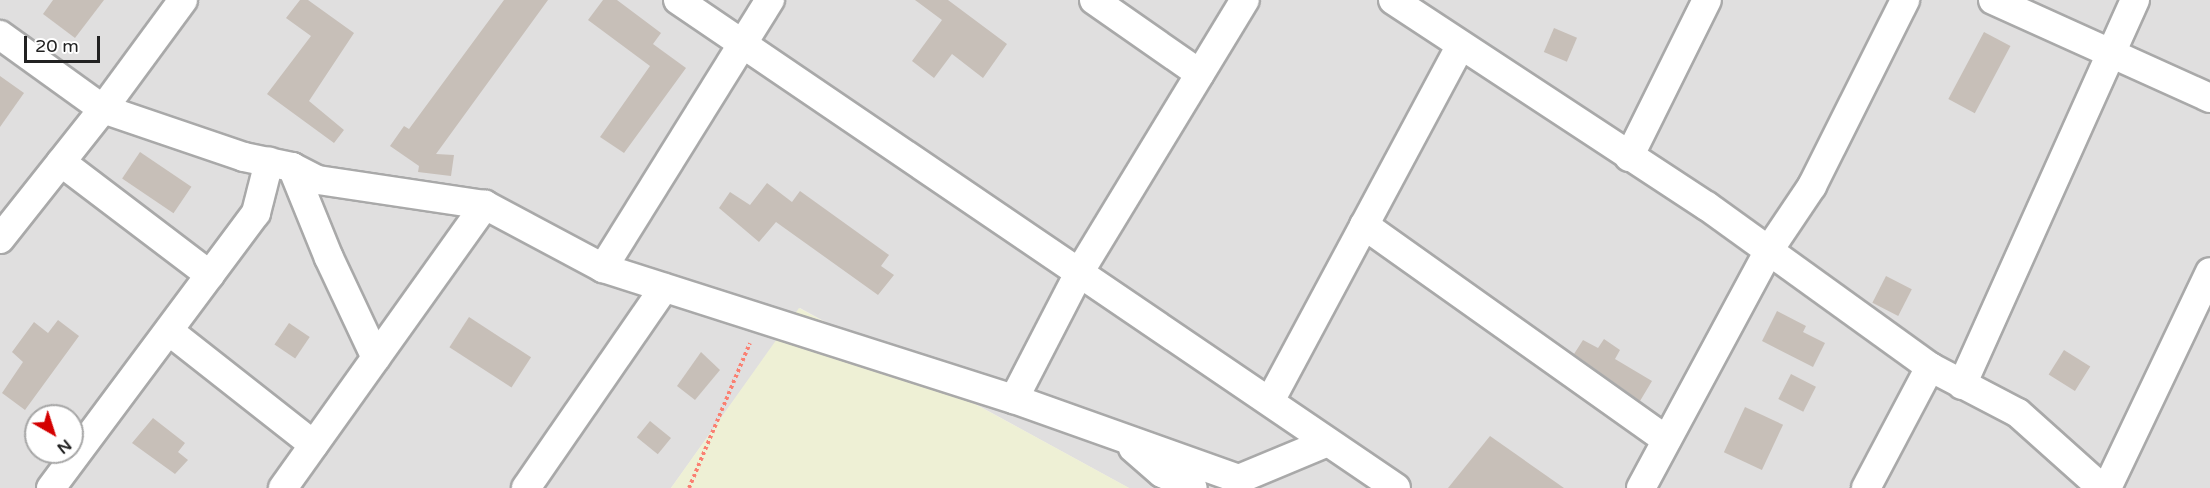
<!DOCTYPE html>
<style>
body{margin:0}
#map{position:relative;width:2210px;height:488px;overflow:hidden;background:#f2efe9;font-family:"Varela Round",sans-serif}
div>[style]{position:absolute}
.residential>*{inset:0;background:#e0dfdf}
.farmland>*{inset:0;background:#eef0d5}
.building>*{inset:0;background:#c7bfb8;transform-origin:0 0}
.path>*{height:4px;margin-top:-2px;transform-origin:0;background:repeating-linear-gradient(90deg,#fa8072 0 3px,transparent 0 6px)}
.roads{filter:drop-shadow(2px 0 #a9a9a9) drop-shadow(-2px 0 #a9a9a9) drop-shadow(0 2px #a9a9a9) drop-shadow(0 -2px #a9a9a9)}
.street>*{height:28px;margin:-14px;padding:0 14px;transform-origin:14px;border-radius:14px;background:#fff}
span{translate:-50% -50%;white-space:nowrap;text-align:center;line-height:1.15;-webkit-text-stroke:4.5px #fff;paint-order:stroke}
.north{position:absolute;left:24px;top:404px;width:60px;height:60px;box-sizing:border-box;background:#fff;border:2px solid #a7a7a7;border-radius:50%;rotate:141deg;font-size:16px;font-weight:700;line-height:24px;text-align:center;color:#222}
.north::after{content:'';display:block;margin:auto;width:21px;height:27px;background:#d40000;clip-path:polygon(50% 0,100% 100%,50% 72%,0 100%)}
.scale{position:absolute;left:24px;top:36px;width:76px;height:27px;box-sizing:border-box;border:3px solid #222;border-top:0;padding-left:8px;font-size:18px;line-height:21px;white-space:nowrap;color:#222;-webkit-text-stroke:4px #fff;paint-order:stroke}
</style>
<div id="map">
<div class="residential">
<i style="clip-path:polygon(evenodd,0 0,2210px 0,2210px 488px,1129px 488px,800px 308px,671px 488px,0 488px,0 0,36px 416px,72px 416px,72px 452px,36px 452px,36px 416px)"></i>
</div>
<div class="farmland">
<i style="clip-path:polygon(799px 308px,1129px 488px,671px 488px)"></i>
</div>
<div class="building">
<i style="clip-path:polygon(53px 0,104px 0,75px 38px,43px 14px)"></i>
<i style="clip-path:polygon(300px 0,308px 0,354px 33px,309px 101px,344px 130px,334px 143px,267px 94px,311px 36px,286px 18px)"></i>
<i style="clip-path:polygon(504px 0,548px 0,436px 154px,454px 155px,451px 176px,418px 172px,419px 166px,390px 146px,404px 126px,409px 129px)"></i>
<i style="clip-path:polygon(603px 0,617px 0,661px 33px,653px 44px,686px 68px,624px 153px,600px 137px,650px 66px,588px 20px)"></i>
<i style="clip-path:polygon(915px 0,948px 0,1007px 44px,983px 78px,952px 54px,934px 78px,912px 61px,942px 20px)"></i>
<i style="left:1554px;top:28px;width:25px;height:26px;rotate:23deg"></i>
<i style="left:1984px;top:32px;width:30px;height:76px;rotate:28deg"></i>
<i style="clip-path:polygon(0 76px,24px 93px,0 127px)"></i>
<i style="left:140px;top:152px;width:62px;height:32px;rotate:34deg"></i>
<i style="clip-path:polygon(767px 183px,792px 202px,800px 191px,889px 255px,881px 266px,894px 275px,878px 295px,776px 222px,759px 242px,719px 208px,730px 192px,750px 205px)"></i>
<i style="left:1886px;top:276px;width:29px;height:30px;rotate:27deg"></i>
<i style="clip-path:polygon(1777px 311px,1806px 326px,1803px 332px,1825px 343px,1813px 367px,1762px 341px)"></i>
<i style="left:469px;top:317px;width:74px;height:36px;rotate:33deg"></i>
<i style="clip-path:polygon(58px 320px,79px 336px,25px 410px,2px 393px,23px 362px,12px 352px,34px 322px,48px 333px)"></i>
<i style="left:289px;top:323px;width:25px;height:26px;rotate:34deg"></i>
<i style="clip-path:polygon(1604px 339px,1620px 350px,1615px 359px,1652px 381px,1640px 401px,1574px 354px,1583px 340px,1598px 348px)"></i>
<i style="left:2064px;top:350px;width:31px;height:29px;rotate:32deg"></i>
<i style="clip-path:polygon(701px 352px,720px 370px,695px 400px,677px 386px)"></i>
<i style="left:1791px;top:374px;width:28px;height:28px;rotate:27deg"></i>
<i style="left:1745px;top:407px;width:42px;height:50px;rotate:25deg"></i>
<i style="clip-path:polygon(153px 418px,185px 443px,178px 452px,188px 460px,175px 474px,132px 443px)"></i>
<i style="left:650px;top:421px;width:27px;height:21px;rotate:39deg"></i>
<i style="clip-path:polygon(1490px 436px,1564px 488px,1448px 488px)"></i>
</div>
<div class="path">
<i style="left:689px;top:488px;width:157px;rotate:-67.2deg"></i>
</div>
<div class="roads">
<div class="street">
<i style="left:678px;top:0;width:868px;rotate:34.2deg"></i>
<i style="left:1094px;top:0;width:129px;rotate:34.9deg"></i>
<i style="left:1393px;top:0;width:376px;rotate:33.3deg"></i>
<i style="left:1707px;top:206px;width:275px;rotate:35.8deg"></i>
<i style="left:1930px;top:367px;width:99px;rotate:27.6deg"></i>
<i style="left:2018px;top:413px;width:113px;rotate:41.8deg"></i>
<i style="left:1993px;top:0;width:238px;rotate:24.3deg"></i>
<i style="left:0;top:35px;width:127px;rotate:35.7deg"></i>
<i style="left:103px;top:109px;width:149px;rotate:18.8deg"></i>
<i style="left:244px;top:157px;width:49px;rotate:11.8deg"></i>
<i style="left:292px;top:167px;width:29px;rotate:27deg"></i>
<i style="left:318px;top:180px;width:169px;rotate:8.5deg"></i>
<i style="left:485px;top:205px;width:134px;rotate:28.1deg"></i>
<i style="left:603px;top:268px;width:431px;rotate:17.7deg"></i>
<i style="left:1014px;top:399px;width:239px;rotate:19.6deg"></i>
<i style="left:1239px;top:479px;width:96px;rotate:-22.6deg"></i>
<i style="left:1629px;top:157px;width:175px;rotate:-63.6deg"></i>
<i style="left:61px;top:162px;width:187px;rotate:37.2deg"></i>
<i style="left:292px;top:167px;width:98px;rotate:67.9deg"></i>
<i style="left:329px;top:258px;width:110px;rotate:64.8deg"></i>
<i style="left:1364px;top:225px;width:371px;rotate:35.4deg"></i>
<i style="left:0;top:239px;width:166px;rotate:-51.6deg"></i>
<i style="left:103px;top:109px;width:135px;rotate:-53.7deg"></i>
<i style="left:603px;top:268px;width:316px;rotate:-58.1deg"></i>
<i style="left:169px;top:331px;width:184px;rotate:38.2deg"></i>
<i style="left:1962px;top:385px;width:422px;rotate:-65.8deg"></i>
<i style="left:1014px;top:399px;width:144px;rotate:-62.7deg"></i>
<i style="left:1080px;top:271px;width:317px;rotate:-58.7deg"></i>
<i style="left:1270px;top:401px;width:403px;rotate:-61.8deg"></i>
<i style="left:1133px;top:448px;width:38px;rotate:41deg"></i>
<i style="left:1162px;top:473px;width:34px;rotate:26deg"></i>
<i style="left:51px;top:488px;width:343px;rotate:-53.3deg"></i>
<i style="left:256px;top:213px;width:53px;rotate:-75.7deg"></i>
<i style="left:283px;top:488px;width:348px;rotate:-54.5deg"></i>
<i style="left:526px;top:488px;width:243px;rotate:-55.4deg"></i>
<i style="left:1641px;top:488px;width:270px;rotate:-61.7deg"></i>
<i style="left:1769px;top:250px;width:77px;rotate:-56.1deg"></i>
<i style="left:1812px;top:186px;width:208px;rotate:-63.4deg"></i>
<i style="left:1866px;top:488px;width:137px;rotate:-62.1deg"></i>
<i style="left:2107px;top:488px;width:239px;rotate:-64.5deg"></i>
</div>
</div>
<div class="north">N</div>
<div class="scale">20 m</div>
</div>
